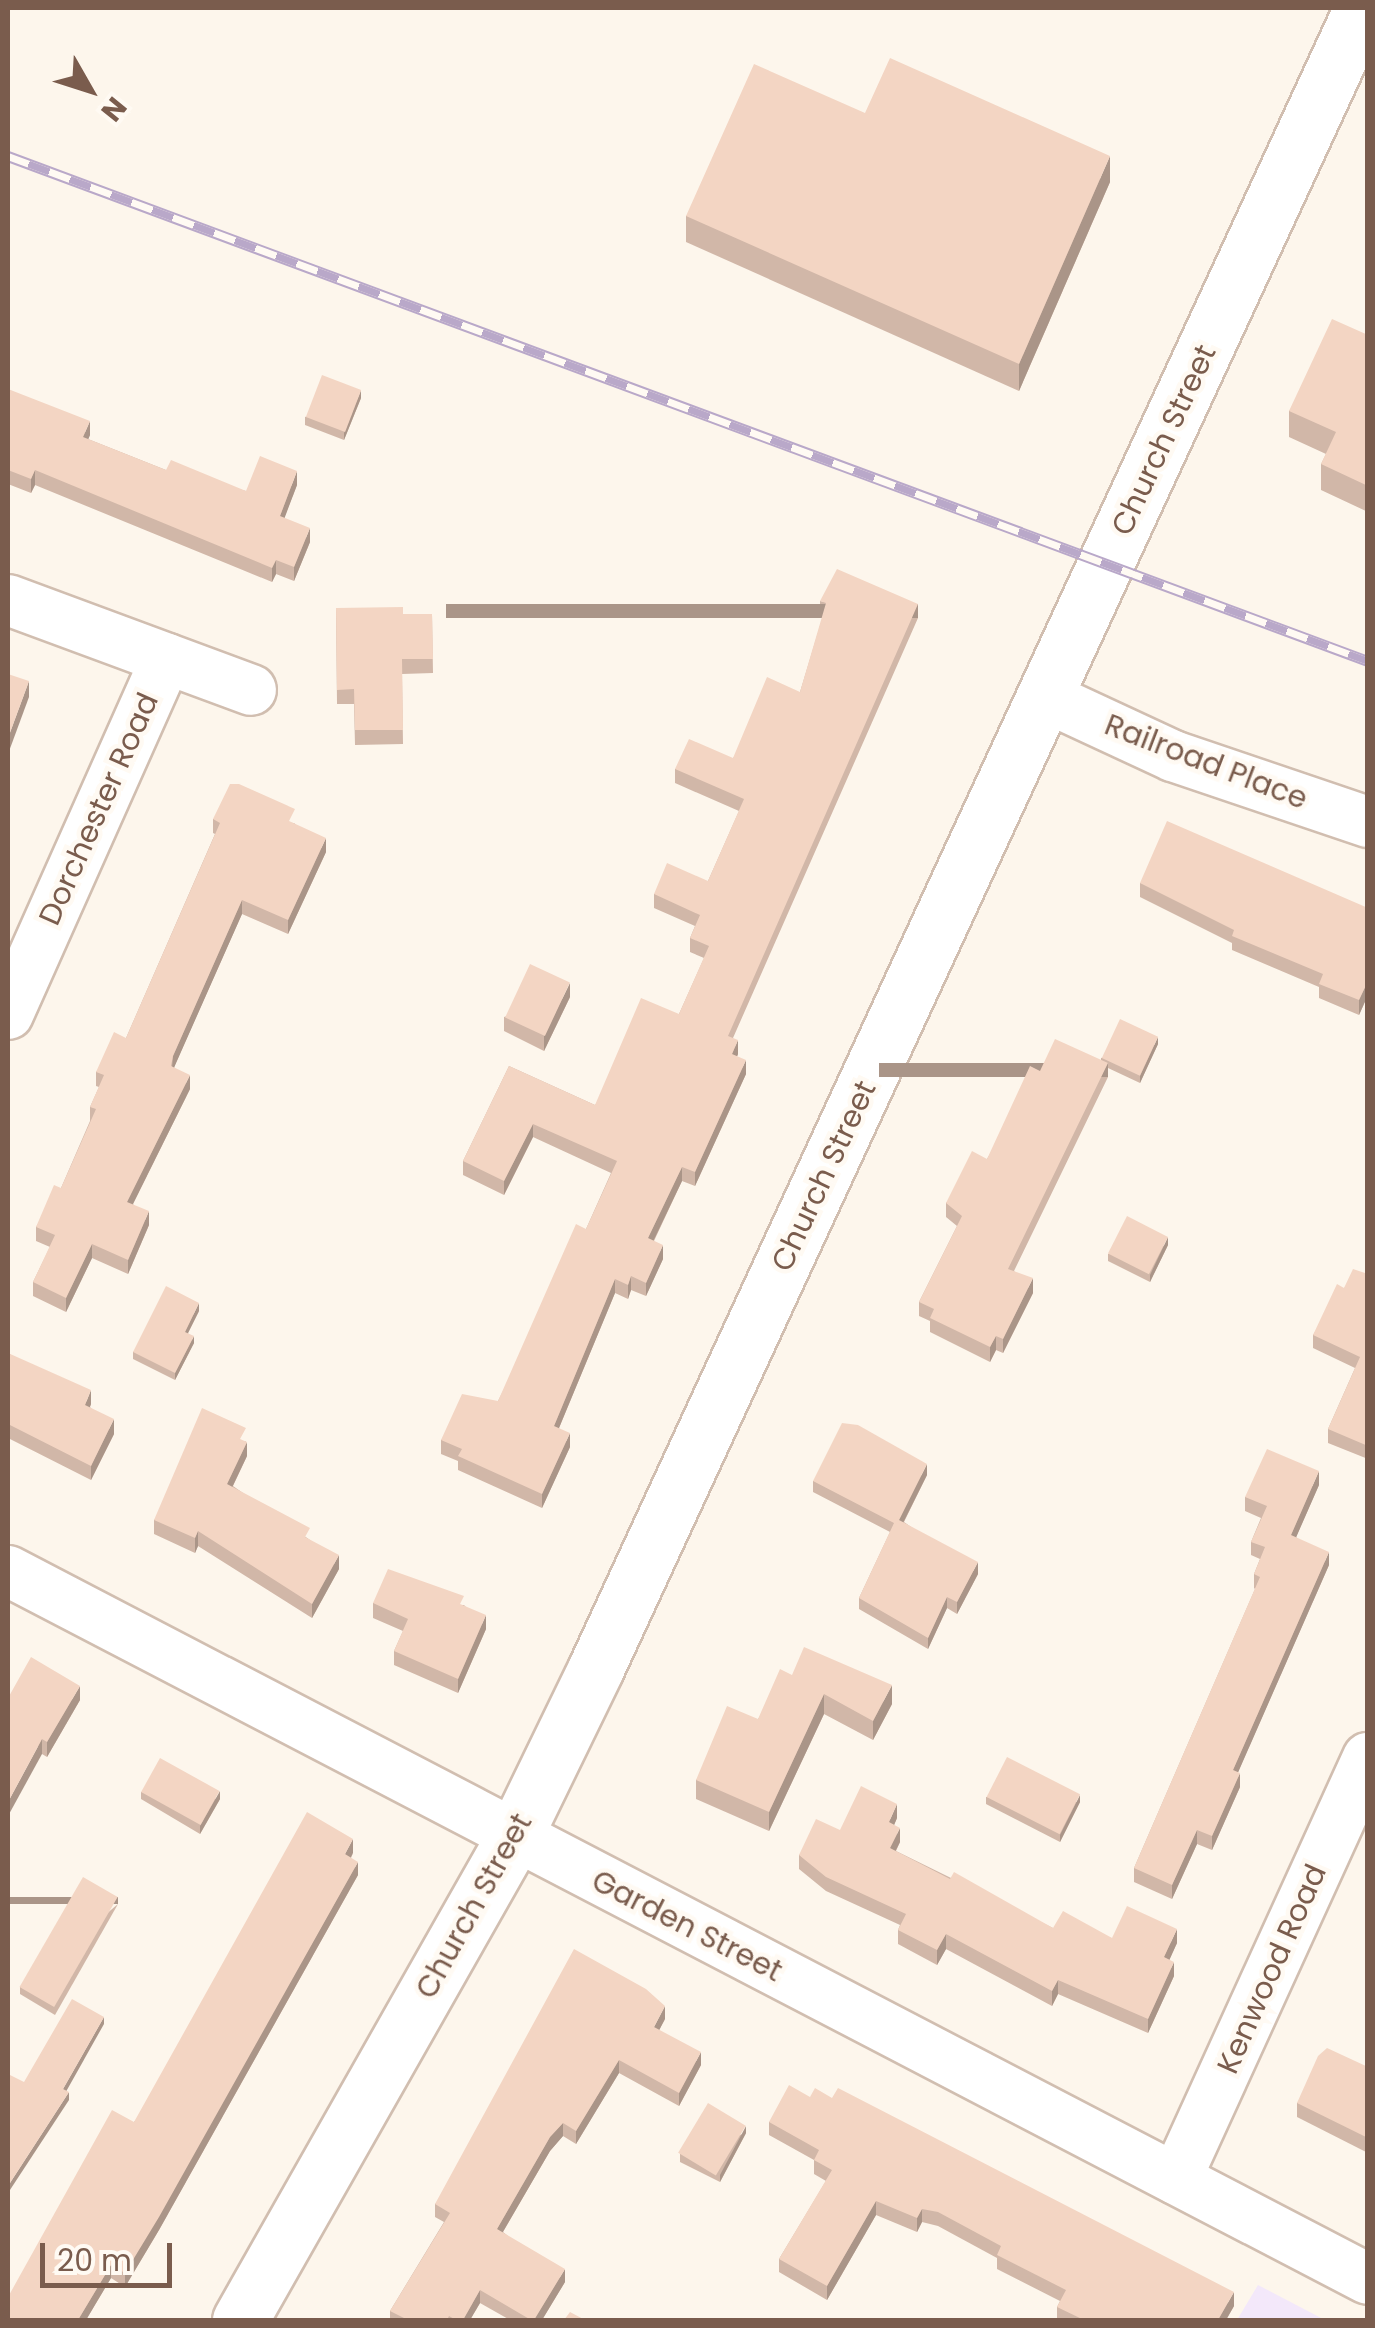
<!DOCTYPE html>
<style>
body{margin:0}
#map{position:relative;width:1375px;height:2328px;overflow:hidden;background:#fdf6ec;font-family:Poppins,sans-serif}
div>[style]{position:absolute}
.education>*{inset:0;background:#f3e8fa}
.roads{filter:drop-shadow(2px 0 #d1beb0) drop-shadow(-2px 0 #d1beb0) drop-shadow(0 2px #d1beb0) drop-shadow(0 -2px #d1beb0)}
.minor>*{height:50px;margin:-25px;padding:0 25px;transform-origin:25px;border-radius:25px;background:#fff}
.tertiary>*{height:55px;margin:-27.5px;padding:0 27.5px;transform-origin:27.5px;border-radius:27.5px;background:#fff}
.rail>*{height:11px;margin-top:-5.5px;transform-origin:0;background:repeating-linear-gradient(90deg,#fffaf3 0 22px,#b9a8c9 0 44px);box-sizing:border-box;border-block:2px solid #b9a8c9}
.wall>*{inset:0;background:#d1b7a8}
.shaded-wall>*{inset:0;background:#aa9588;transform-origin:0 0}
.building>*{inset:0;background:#f3d5c3;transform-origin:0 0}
span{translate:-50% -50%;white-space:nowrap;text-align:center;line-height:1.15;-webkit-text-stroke:9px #fffaf3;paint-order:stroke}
.street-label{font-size:30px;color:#7a5c4d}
.frame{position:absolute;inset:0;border:10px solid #7a5c4d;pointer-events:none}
.north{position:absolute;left:40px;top:40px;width:100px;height:100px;-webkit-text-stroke:8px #fffaf3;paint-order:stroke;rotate:129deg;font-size:28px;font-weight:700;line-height:40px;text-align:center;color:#7a5c4d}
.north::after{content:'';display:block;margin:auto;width:35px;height:45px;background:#7a5c4d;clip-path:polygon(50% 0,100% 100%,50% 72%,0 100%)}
.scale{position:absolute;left:40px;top:2243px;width:132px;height:45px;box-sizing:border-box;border:5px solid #7a5c4d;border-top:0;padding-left:12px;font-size:30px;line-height:35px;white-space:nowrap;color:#7a5c4d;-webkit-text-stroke:8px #fffaf3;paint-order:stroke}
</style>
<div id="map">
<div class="education">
<i style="clip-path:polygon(1258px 2285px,1325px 2320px,1237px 2320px)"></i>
</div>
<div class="roads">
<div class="minor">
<i style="left:8px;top:600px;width:259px;rotate:20.3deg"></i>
<i style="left:1046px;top:697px;width:140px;rotate:24.9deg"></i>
<i style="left:1173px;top:756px;width:206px;rotate:18.7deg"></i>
<i style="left:8px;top:1014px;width:389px;rotate:-66deg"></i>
<i style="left:8px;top:1571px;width:1533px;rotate:27.5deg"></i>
<i style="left:1176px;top:2179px;width:463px;rotate:-65.5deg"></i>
</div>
<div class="tertiary">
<i style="left:240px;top:2320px;width:555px;rotate:-60.43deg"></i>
<i style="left:514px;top:1837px;width:188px;rotate:-64.1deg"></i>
<i style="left:596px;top:1668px;width:1828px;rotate:-65.23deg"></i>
</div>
</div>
<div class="rail">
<i style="left:8px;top:156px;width:1451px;rotate:20.37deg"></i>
</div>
<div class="wall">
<i style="clip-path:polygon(865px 113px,1110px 182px,1019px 391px,686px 242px,686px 216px)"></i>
<i style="clip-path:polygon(1368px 335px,1368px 512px,1321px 490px,1321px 464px,1326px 454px,1289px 437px,1289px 411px)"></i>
<i style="clip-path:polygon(8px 389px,90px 435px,88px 439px,166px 470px,246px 491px,297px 485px,284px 518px,310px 542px,294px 581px,276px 574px,272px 582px,35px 485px,31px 493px,8px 484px)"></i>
<i style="clip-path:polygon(361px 398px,344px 440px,305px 425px,305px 417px)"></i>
<i style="clip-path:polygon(820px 601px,918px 618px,733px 1038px,738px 1054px,737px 1057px,746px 1074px,695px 1186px,682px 1181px,654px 1241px,663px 1259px,646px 1296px,631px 1290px,628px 1299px,615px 1293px,559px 1428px,570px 1447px,542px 1508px,458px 1470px,458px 1461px,441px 1454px,441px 1440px,498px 1401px,586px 1229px,611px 1173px,533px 1137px,504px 1195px,463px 1175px,463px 1161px,509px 1066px,595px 1105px,679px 1014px,704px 958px,690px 952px,690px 938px,695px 926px,654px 908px,654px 894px,708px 881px,739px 811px,675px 783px,675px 769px,733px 758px,800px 692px,823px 616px,820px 615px)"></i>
<i style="clip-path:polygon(336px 608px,403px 614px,432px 614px,433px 673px,402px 674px,403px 744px,355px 745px,354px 704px,337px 704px)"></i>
<i style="clip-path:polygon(213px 819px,294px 823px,326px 852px,288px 934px,242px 914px,174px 1067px,190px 1089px,133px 1204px,149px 1225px,128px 1274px,92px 1258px,66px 1312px,33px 1296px,33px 1282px,50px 1247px,36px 1241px,36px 1227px,61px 1188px,90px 1121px,90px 1107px,99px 1087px,96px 1086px,96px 1072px,126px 1038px,215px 834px,213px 833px)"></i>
<i style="clip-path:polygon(1140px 883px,1368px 908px,1368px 995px,1359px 1015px,1319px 998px,1319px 987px,1232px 950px,1232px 943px,1140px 897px)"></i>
<i style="clip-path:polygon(570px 997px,544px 1051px,504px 1031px,504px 1017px)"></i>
<i style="clip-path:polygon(1158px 1044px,1140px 1083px,1108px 1068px,1108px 1077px,1014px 1271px,1033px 1293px,1003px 1353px,996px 1350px,990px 1362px,930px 1332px,930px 1321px,919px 1316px,919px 1302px,957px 1226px,946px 1217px,946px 1203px,987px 1159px,1040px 1071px,1101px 1060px,1101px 1058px)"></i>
<i style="clip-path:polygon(1168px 1245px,1150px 1282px,1108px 1261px,1108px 1254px)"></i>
<i style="clip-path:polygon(1368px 1274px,1368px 1459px,1328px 1443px,1328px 1429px,1355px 1368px,1313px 1348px,1313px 1335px,1344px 1288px)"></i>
<i style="clip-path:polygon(199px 1311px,188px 1333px,194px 1343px,175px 1380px,133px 1359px,133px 1352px)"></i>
<i style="clip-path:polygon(8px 1353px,91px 1404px,90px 1407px,114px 1434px,91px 1480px,8px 1438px)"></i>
<i style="clip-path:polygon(246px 1441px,247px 1456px,233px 1486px,310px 1540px,339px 1569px,312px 1618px,198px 1546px,195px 1553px,154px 1534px,154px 1520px)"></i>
<i style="clip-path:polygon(927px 1475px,904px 1522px,978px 1574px,957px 1614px,947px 1608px,928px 1649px,859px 1609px,859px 1598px,890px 1532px,813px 1492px,813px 1481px)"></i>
<i style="clip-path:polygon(1319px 1485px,1296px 1537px,1329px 1565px,1238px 1772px,1240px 1787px,1212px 1850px,1197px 1844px,1172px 1899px,1134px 1882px,1134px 1868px,1255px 1589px,1254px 1588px,1254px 1574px,1260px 1559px,1251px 1555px,1251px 1542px,1261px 1518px,1245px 1511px,1245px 1497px)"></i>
<i style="clip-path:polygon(373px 1603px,464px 1605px,486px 1629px,458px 1693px,394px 1665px,394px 1651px,403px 1631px,373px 1618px)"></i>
<i style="clip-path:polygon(792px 1675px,892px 1704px,873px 1740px,824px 1714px,769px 1831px,696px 1799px,696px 1780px,758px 1719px)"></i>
<i style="clip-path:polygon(8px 1698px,80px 1700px,47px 1757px,42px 1754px)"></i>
<i style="clip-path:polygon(141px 1792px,220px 1799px,200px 1834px,141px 1799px)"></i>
<i style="clip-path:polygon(986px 1797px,1080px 1802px,1060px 1842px,986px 1804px)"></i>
<i style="clip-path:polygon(897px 1818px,894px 1825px,900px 1842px,896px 1851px,1053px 1928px,1112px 1938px,1177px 1943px,1169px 1960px,1174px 1976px,1148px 2033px,1058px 1994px,1052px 2006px,946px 1949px,937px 1965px,898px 1944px,898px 1930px,900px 1925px,826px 1891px,799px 1869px,799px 1855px,840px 1830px)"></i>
<i style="clip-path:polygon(353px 1853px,351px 1858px,358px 1875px,159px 2230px,125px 2287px,111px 2278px,86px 2320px,8px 2320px,134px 2122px)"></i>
<i style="clip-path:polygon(118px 1904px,55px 2015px,20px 1994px,20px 1987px)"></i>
<i style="clip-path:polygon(665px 2019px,659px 2030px,701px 2065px,679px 2106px,619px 2073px,576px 2144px,563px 2136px,550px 2151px,503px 2232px,565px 2282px,542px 2320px,510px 2320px,480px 2303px,470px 2320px,390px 2320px,390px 2311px,444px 2222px,435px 2217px,435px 2204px)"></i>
<i style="clip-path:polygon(1368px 2067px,1368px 2153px,1297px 2117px,1297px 2103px)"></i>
<i style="clip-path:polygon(810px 2097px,1234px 2306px,1226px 2320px,1057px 2320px,1057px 2307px,1060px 2301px,997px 2269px,997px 2258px,938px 2226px,922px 2222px,917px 2232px,876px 2215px,827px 2300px,779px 2272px,779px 2259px,826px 2181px,814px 2174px,814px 2160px,769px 2135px,769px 2122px)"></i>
<i style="clip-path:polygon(746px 2133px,720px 2182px,680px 2162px,680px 2154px)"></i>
</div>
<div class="shaded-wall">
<i style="clip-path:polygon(1110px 156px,1110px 182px,1019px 391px,1019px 364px)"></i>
<i style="clip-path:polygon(361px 390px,361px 398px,344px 440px,344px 433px)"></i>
<i style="clip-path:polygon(90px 421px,90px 435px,83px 452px,83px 437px)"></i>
<i style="clip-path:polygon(35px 470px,35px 485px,31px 493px,31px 479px)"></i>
<i style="clip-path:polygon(297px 471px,297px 485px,280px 530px,280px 516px)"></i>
<i style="clip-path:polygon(310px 528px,310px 542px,294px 581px,294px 567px)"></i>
<i style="clip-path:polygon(276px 560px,276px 574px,272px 582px,272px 568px)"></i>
<i style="left:918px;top:604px;width:14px;height:472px;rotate:90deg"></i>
<i style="clip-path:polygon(29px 681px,29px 697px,8px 754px,8px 738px)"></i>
<i style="clip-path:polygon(326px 838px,326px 852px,288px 934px,288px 920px)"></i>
<i style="clip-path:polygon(242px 900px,242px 914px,173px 1070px,171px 1080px,173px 1056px)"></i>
<i style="clip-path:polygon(1368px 981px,1368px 995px,1359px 1015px,1359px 1000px)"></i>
<i style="clip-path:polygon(570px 983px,570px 997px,544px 1051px,544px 1036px)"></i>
<i style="clip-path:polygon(1158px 1037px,1158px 1044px,1140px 1083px,1140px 1076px)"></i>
<i style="clip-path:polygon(738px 1040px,738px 1054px,732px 1068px,732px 1054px)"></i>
<i style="clip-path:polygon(746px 1060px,746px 1074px,695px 1186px,695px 1172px)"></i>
<i style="left:1108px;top:1063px;width:14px;height:229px;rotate:90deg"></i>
<i style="clip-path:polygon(190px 1075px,190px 1089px,127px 1216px,127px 1202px)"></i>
<i style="clip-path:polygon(533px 1124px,533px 1137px,504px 1195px,504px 1181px)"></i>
<i style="clip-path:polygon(682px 1167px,682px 1181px,648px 1252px,648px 1238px)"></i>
<i style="clip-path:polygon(149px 1211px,149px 1225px,128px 1274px,128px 1260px)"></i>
<i style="clip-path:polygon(1168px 1237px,1168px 1245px,1150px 1282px,1150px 1275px)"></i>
<i style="clip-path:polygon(92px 1244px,92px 1258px,66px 1312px,66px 1298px)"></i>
<i style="clip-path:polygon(663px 1245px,663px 1259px,646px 1296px,646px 1283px)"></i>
<i style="clip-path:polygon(631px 1276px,631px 1290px,628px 1299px,628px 1285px)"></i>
<i style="clip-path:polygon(1033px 1278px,1033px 1293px,1003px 1353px,1003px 1339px)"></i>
<i style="clip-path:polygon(615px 1279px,615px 1293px,554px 1440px,554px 1426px)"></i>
<i style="clip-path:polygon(199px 1303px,199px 1311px,185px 1339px,185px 1332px)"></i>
<i style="clip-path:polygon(194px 1336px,194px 1343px,175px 1380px,175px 1373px)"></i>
<i style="clip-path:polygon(996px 1336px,996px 1350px,990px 1362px,990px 1347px)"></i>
<i style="clip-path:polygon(91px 1390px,91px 1404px,85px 1419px,85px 1405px)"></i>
<i style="clip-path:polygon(114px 1419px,114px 1434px,91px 1480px,91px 1466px)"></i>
<i style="clip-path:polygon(570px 1433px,570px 1447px,542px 1508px,542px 1494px)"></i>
<i style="clip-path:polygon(247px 1442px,247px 1456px,227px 1498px,227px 1484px)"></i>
<i style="clip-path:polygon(927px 1464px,927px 1475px,899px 1531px,899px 1520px)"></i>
<i style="clip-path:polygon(1319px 1471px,1319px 1485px,1291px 1549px,1291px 1535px)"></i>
<i style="clip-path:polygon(198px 1531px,198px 1546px,195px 1553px,195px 1538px)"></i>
<i style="clip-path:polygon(1329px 1552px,1329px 1565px,1233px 1784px,1233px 1770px)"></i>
<i style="clip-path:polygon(339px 1555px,339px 1569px,312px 1618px,312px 1604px)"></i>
<i style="clip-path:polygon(978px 1562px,978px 1574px,957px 1614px,957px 1602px)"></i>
<i style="clip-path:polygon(947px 1597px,947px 1608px,928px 1649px,928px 1638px)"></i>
<i style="clip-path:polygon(486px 1615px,486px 1629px,458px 1693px,458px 1679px)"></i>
<i style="clip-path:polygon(892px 1685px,892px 1704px,873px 1740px,873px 1721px)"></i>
<i style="clip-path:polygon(80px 1686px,80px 1700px,47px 1757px,47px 1742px)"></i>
<i style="clip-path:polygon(824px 1694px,824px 1714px,769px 1831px,769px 1812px)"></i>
<i style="clip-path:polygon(42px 1739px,42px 1754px,8px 1816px,8px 1802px)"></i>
<i style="clip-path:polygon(1240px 1773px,1240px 1787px,1212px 1850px,1212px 1836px)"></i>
<i style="clip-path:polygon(220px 1791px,220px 1799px,200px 1834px,200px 1826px)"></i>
<i style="clip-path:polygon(1080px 1795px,1080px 1802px,1060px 1842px,1060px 1835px)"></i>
<i style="clip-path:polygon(897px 1804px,897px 1818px,889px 1837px,889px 1822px)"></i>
<i style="clip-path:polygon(900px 1828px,900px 1842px,890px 1862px,890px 1848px)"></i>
<i style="clip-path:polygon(1197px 1830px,1197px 1844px,1172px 1899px,1172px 1885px)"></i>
<i style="clip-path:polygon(353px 1839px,353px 1853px,345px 1868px,345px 1854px)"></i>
<i style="clip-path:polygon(358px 1862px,358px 1875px,159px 2230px,125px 2287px,125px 2273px)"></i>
<i style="left:118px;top:1897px;width:7px;height:128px;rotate:90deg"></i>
<i style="clip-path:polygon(1177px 1929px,1177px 1943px,1164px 1972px,1164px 1957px)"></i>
<i style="clip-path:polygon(946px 1934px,946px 1949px,937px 1965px,937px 1950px)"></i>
<i style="clip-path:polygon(1174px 1962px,1174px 1976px,1148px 2033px,1148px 2019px)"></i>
<i style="clip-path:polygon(1058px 1980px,1058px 1994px,1052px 2006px,1052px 1991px)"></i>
<i style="clip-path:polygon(665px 2006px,665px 2019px,654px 2040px,654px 2027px)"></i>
<i style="clip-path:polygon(104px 2017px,104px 2024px,63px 2097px,63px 2089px)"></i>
<i style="clip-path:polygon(701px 2052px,701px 2065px,679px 2106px,679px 2093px)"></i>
<i style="clip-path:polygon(619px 2060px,619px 2073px,576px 2144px,576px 2131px)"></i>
<i style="clip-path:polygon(69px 2092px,69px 2100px,8px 2193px,8px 2186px)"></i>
<i style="clip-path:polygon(563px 2123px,563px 2136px,550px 2151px,497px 2242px,497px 2229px,550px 2137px)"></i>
<i style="clip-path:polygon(746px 2126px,746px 2133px,720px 2182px,720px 2175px)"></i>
<i style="clip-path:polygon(876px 2201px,876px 2215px,827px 2300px,827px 2286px)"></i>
<i style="clip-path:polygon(922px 2209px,922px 2222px,917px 2232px,917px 2218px)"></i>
<i style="clip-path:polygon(111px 2265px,111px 2278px,86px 2320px,78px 2320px)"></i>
<i style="clip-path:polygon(565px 2269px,565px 2282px,542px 2320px,534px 2320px)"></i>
<i style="clip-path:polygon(480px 2290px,480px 2303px,470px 2320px,463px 2320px)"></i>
<i style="clip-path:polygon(1234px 2292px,1234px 2306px,1226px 2320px,1218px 2320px)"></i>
</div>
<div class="building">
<i style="clip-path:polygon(890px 58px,1110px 156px,1019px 364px,686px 216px,754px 64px,865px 113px)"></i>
<i style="clip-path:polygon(1332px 319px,1368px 335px,1368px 486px,1321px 464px,1336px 432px,1289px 411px)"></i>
<i style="left:322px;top:375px;width:42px;height:45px;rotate:21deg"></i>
<i style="clip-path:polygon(8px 389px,90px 421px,83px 437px,166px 470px,171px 460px,246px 491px,260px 456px,297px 471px,280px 516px,310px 528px,294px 567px,276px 560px,272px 568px,35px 470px,31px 479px,8px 470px)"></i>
<i style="clip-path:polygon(837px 569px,918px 604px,728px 1036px,738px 1040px,732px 1054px,746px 1060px,695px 1172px,682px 1167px,648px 1238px,663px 1245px,646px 1283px,631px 1276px,628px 1285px,615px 1279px,554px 1426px,570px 1433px,542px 1494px,458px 1456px,462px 1449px,441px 1440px,462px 1394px,498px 1401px,576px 1224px,586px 1229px,617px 1161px,533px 1124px,504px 1181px,463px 1161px,509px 1066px,595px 1105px,641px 998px,679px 1014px,709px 946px,690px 938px,700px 915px,654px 894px,667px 863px,708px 881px,744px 799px,675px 769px,689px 739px,733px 758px,767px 677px,800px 692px,826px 603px,820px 601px)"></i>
<i style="clip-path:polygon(403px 607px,403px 614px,432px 614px,433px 659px,402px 659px,403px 730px,355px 730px,354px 689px,337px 690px,336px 608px)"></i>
<i style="clip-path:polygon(8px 674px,29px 681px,8px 738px)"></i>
<i style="clip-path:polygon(230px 784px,239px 784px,295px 809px,289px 821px,326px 838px,288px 920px,242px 900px,173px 1056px,171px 1066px,190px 1075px,127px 1202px,149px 1211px,128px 1260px,92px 1244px,66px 1298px,33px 1282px,55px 1235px,36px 1227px,54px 1185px,61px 1188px,96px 1109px,90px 1107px,104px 1075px,96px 1072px,114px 1032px,126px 1038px,220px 823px,213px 819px)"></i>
<i style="clip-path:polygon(1167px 821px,1368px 908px,1368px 981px,1359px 1000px,1319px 984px,1323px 974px,1232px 936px,1234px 930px,1140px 883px)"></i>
<i style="left:530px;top:964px;width:44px;height:59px;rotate:25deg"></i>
<i style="left:1120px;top:1019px;width:42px;height:43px;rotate:25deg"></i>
<i style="clip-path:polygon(1055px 1039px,1108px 1063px,1008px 1269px,1033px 1278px,1003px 1339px,996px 1336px,990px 1347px,930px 1318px,934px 1309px,919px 1302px,962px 1216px,946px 1203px,972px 1151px,987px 1159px,1030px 1066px,1040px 1071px)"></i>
<i style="left:1127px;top:1216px;width:46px;height:42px;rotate:27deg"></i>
<i style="clip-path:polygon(1353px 1269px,1368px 1274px,1368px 1446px,1328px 1429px,1360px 1357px,1313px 1335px,1337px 1284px,1344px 1288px)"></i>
<i style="clip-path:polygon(166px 1286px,199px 1303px,185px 1332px,194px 1336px,175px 1373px,133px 1352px)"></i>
<i style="clip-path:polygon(8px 1353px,91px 1390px,85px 1405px,114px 1419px,91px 1466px,8px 1424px)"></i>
<i style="clip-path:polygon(202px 1408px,246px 1428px,240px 1439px,247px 1442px,227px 1484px,310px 1528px,305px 1537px,339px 1555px,312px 1604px,198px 1531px,195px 1538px,154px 1520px)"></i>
<i style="clip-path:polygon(842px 1423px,858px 1425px,927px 1464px,899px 1520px,978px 1562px,957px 1602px,947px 1597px,928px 1638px,859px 1598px,894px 1523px,813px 1481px)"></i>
<i style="clip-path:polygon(1267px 1449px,1319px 1471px,1291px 1535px,1329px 1552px,1233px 1770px,1240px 1773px,1212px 1836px,1197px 1830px,1172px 1885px,1134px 1868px,1260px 1577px,1254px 1574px,1265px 1547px,1251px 1542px,1267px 1506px,1245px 1497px)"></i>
<i style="clip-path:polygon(388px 1569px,464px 1596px,460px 1604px,486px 1615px,458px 1679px,394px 1651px,408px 1619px,373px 1603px)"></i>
<i style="clip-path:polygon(804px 1647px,892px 1685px,873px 1721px,824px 1694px,769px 1812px,696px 1780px,727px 1706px,758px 1719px,780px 1669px,792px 1675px)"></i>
<i style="clip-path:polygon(31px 1657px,80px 1686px,47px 1742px,42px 1739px,8px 1802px,8px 1698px)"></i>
<i style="left:1007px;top:1757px;width:82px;height:45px;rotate:27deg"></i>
<i style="left:160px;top:1758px;width:68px;height:39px;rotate:29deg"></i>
<i style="clip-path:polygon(861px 1786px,897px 1804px,889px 1822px,900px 1828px,890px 1848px,950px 1879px,954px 1872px,1053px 1928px,1063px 1911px,1112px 1938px,1127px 1906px,1177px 1929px,1164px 1957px,1174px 1962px,1148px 2019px,1058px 1980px,1052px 1991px,946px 1934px,937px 1950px,898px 1930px,906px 1914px,826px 1877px,799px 1855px,816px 1819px,840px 1830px)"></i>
<i style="clip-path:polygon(307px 1812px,353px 1839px,345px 1854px,358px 1862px,159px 2217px,125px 2273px,111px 2265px,78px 2320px,8px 2320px,8px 2297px,112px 2110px,134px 2122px)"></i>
<i style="left:83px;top:1877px;width:40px;height:127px;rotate:30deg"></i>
<i style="clip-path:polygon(574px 1949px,646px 1989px,665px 2006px,654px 2027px,701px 2052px,679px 2093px,619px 2060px,576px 2131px,563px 2123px,550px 2137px,497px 2229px,565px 2269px,534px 2320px,531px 2320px,480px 2290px,463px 2320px,456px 2320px,449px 2316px,447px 2320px,408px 2320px,390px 2311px,450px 2213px,435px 2204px)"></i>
<i style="clip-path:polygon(72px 1999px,104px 2017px,63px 2089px,69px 2092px,8px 2186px,8px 2074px,24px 2082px)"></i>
<i style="clip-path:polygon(1327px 2048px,1368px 2067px,1368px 2138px,1297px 2103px,1318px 2056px)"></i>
<i style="clip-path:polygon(789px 2085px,810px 2097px,815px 2088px,832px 2098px,838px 2088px,1234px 2292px,1218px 2320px,1084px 2320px,1057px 2307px,1066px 2290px,997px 2255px,1001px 2246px,938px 2212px,922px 2209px,917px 2218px,876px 2201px,827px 2286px,779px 2259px,832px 2170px,814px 2160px,819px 2150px,769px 2122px)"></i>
<i style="left:708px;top:2103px;width:44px;height:58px;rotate:31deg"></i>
<i style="clip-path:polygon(570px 2312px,585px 2320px,564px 2320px)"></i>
</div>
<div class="street-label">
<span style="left:1164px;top:440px;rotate:-65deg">Church Street</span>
<span style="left:1206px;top:762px;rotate:21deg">Railroad Place</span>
<span style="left:99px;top:809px;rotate:-66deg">Dorchester Road</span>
<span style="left:824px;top:1176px;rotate:-65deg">Church Street</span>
<span style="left:474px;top:1906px;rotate:-61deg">Church Street</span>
<span style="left:687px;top:1926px;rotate:27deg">Garden Street</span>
<span style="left:1272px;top:1969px;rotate:-66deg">Kenwood Road</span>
</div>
<div class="frame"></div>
<div class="north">N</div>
<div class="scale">20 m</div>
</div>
